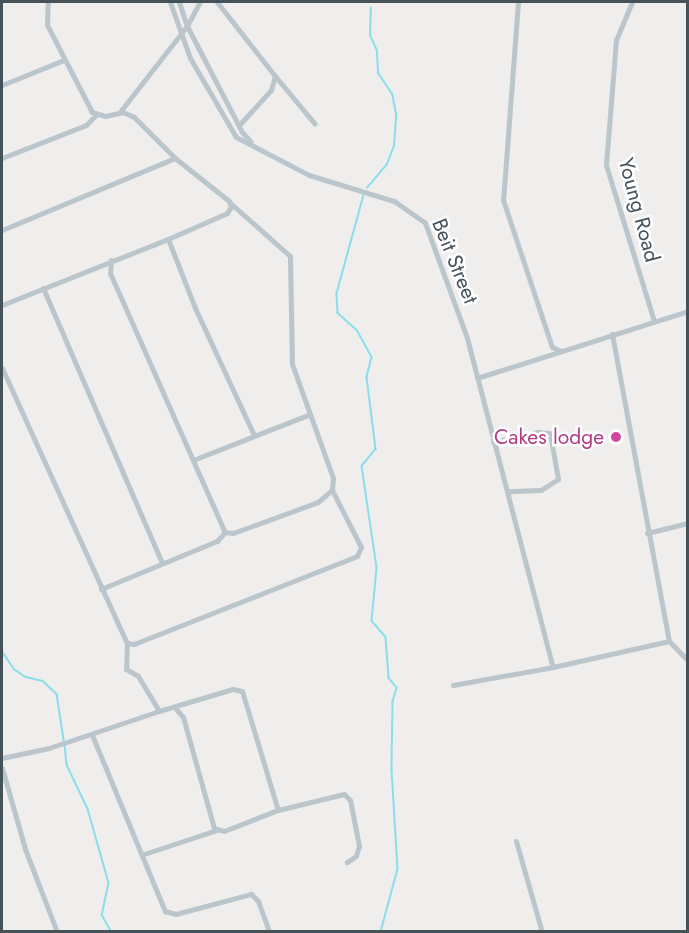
<!DOCTYPE html>
<style>
body{margin:0}
#map{position:relative;width:689px;height:933px;overflow:hidden;background:#f0eded;font-family:Jost,sans-serif}
div>[style]{position:absolute}
.stream>*{height:1.5px;margin:-0.75px;padding:0 0.75px;transform-origin:0.75px;border-radius:0.75px;background:#89dfe9}
.minor>*{height:5px;margin:-2.5px;padding:0 2.5px;transform-origin:2.5px;border-radius:2.5px;background:#bbc6cc}
.dots>*{width:16px;height:16px;translate:-50% -50%;box-sizing:border-box;border:3px solid #fff;border-radius:50%}
span{translate:-50% -50%;white-space:nowrap;text-align:center;line-height:1.15;-webkit-text-stroke:5px #fff;paint-order:stroke}
.street-label{font-size:21px;color:#46525a}
.hotel-label{font-size:21px;color:#b23c85}
.right{translate:-100% -50%;text-align:right}
.frame{position:absolute;inset:0;border:3px solid #46525a;pointer-events:none}
</style>
<div id="map">
<div class="stream">
<i style="left:367px;top:188px;width:31px;rotate:-50deg"></i>
<i style="left:387px;top:164px;width:19px;rotate:-69deg"></i>
<i style="left:394px;top:146px;width:32px;rotate:-86deg"></i>
<i style="left:396px;top:114px;width:20px;rotate:-101deg"></i>
<i style="left:392px;top:94px;width:25px;rotate:-124deg"></i>
<i style="left:378px;top:73px;width:22px;rotate:-93deg"></i>
<i style="left:377px;top:51px;width:17px;rotate:-114deg"></i>
<i style="left:370px;top:35px;width:27px;rotate:-88deg"></i>
<i style="left:364px;top:195px;width:103px;rotate:105.3deg"></i>
<i style="left:337px;top:294px;width:19px;rotate:87deg"></i>
<i style="left:338px;top:313px;width:25px;rotate:42deg"></i>
<i style="left:357px;top:330px;width:31px;rotate:61deg"></i>
<i style="left:372px;top:357px;width:21px;rotate:104deg"></i>
<i style="left:367px;top:377px;width:73px;rotate:82.9deg"></i>
<i style="left:376px;top:449px;width:22px;rotate:129deg"></i>
<i style="left:362px;top:466px;width:103px;rotate:81.6deg"></i>
<i style="left:377px;top:568px;width:53px;rotate:95.4deg"></i>
<i style="left:372px;top:621px;width:21px;rotate:49deg"></i>
<i style="left:386px;top:637px;width:41px;rotate:85.8deg"></i>
<i style="left:389px;top:678px;width:13px;rotate:51deg"></i>
<i style="left:397px;top:688px;width:15px;rotate:106deg"></i>
<i style="left:393px;top:702px;width:67px;rotate:90.9deg"></i>
<i style="left:392px;top:769px;width:100px;rotate:86.6deg"></i>
<i style="left:398px;top:869px;width:65px;rotate:105.1deg"></i>
<i style="left:2px;top:651px;width:22px;rotate:56deg"></i>
<i style="left:14px;top:669px;width:14px;rotate:34deg"></i>
<i style="left:26px;top:677px;width:17px;rotate:13deg"></i>
<i style="left:43px;top:681px;width:19px;rotate:43deg"></i>
<i style="left:57px;top:694px;width:47px;rotate:81.3deg"></i>
<i style="left:65px;top:745px;width:20px;rotate:84deg"></i>
<i style="left:67px;top:765px;width:49px;rotate:64.5deg"></i>
<i style="left:88px;top:809px;width:77px;rotate:74.2deg"></i>
<i style="left:109px;top:883px;width:33px;rotate:102deg"></i>
<i style="left:102px;top:915px;width:20px;rotate:60deg"></i>
</div>
<div class="minor">
<i style="left:170px;top:2px;width:59px;rotate:70.3deg"></i>
<i style="left:190px;top:58px;width:91px;rotate:59.8deg"></i>
<i style="left:236px;top:137px;width:82px;rotate:27.5deg"></i>
<i style="left:309px;top:175px;width:89px;rotate:17deg"></i>
<i style="left:394px;top:201px;width:38px;rotate:35deg"></i>
<i style="left:425px;top:223px;width:122px;rotate:69.9deg"></i>
<i style="left:467px;top:338px;width:340px;rotate:75.4deg"></i>
<i style="left:553px;top:667px;width:119px;rotate:-12.6deg"></i>
<i style="left:179px;top:2px;width:25px;rotate:72deg"></i>
<i style="left:187px;top:26px;width:119px;rotate:62.6deg"></i>
<i style="left:242px;top:132px;width:13px;rotate:48deg"></i>
<i style="left:217px;top:2px;width:94px;rotate:51.9deg"></i>
<i style="left:275px;top:76px;width:15px;rotate:106deg"></i>
<i style="left:271px;top:90px;width:47px;rotate:132.4deg"></i>
<i style="left:518px;top:2px;width:199px;rotate:94.3deg"></i>
<i style="left:503px;top:200px;width:155px;rotate:71.6deg"></i>
<i style="left:552px;top:347px;width:10px;rotate:24deg"></i>
<i style="left:632px;top:2px;width:41px;rotate:112.8deg"></i>
<i style="left:616px;top:40px;width:125px;rotate:94.6deg"></i>
<i style="left:606px;top:165px;width:163px;rotate:72.9deg"></i>
<i style="left:275px;top:76px;width:62px;rotate:50.2deg"></i>
<i style="left:2px;top:85px;width:67px;rotate:-22deg"></i>
<i style="left:119px;top:113px;width:110px;rotate:-52deg"></i>
<i style="left:187px;top:26px;width:27px;rotate:-62deg"></i>
<i style="left:2px;top:158px;width:90px;rotate:-21.4deg"></i>
<i style="left:86px;top:125px;width:14px;rotate:-45deg"></i>
<i style="left:2px;top:230px;width:187px;rotate:-22.6deg"></i>
<i style="left:168px;top:239px;width:74px;rotate:68.6deg"></i>
<i style="left:195px;top:308px;width:140px;rotate:65.1deg"></i>
<i style="left:111px;top:260px;width:13px;rotate:94deg"></i>
<i style="left:110px;top:273px;width:283px;rotate:66.1deg"></i>
<i style="left:43px;top:288px;width:300px;rotate:66.6deg"></i>
<i style="left:2px;top:305px;width:179px;rotate:-21.7deg"></i>
<i style="left:168px;top:239px;width:64px;rotate:-23.8deg"></i>
<i style="left:227px;top:213px;width:7px;rotate:-56deg"></i>
<i style="left:231px;top:207px;width:6px;rotate:-108deg"></i>
<i style="left:229px;top:201px;width:69px;rotate:-141.5deg"></i>
<i style="left:175px;top:158px;width:58px;rotate:-135deg"></i>
<i style="left:134px;top:117px;width:12px;rotate:-156deg"></i>
<i style="left:123px;top:112px;width:18px;rotate:167deg"></i>
<i style="left:105px;top:116px;width:14px;rotate:-163deg"></i>
<i style="left:92px;top:112px;width:98px;rotate:-117.3deg"></i>
<i style="left:47px;top:25px;width:23px;rotate:-88deg"></i>
<i style="left:612px;top:334px;width:312px;rotate:79.5deg"></i>
<i style="left:669px;top:641px;width:28px;rotate:46deg"></i>
<i style="left:2px;top:368px;width:302px;rotate:65.6deg"></i>
<i style="left:127px;top:643px;width:26px;rotate:92deg"></i>
<i style="left:126px;top:669px;width:14px;rotate:30deg"></i>
<i style="left:138px;top:676px;width:41px;rotate:59deg"></i>
<i style="left:159px;top:711px;width:77px;rotate:-16.6deg"></i>
<i style="left:233px;top:689px;width:9px;rotate:13deg"></i>
<i style="left:242px;top:691px;width:124px;rotate:73.2deg"></i>
<i style="left:477px;top:378px;width:221px;rotate:-17.6deg"></i>
<i style="left:493px;top:442px;width:46px;rotate:-12.5deg"></i>
<i style="left:538px;top:432px;width:11px;rotate:5deg"></i>
<i style="left:549px;top:433px;width:6px;rotate:72deg"></i>
<i style="left:551px;top:439px;width:41px;rotate:80.1deg"></i>
<i style="left:558px;top:479px;width:20px;rotate:147deg"></i>
<i style="left:541px;top:490px;width:34px;rotate:178deg"></i>
<i style="left:193px;top:460px;width:123px;rotate:-21.4deg"></i>
<i style="left:647px;top:533px;width:42px;rotate:-13.7deg"></i>
<i style="left:101px;top:589px;width:126px;rotate:-22.5deg"></i>
<i style="left:217px;top:541px;width:12px;rotate:-48deg"></i>
<i style="left:225px;top:532px;width:8px;rotate:7deg"></i>
<i style="left:233px;top:533px;width:90px;rotate:-20deg"></i>
<i style="left:318px;top:502px;width:18px;rotate:-41deg"></i>
<i style="left:332px;top:490px;width:12px;rotate:-85deg"></i>
<i style="left:333px;top:478px;width:121px;rotate:-109.8deg"></i>
<i style="left:292px;top:364px;width:108px;rotate:-91.1deg"></i>
<i style="left:290px;top:256px;width:80px;rotate:-138.5deg"></i>
<i style="left:127px;top:643px;width:7px;rotate:8deg"></i>
<i style="left:134px;top:644px;width:240px;rotate:-21.5deg"></i>
<i style="left:357px;top:556px;width:10px;rotate:-66deg"></i>
<i style="left:361px;top:547px;width:64px;rotate:-117deg"></i>
<i style="left:453px;top:685px;width:102px;rotate:-10.2deg"></i>
<i style="left:176px;top:709px;width:11px;rotate:49deg"></i>
<i style="left:183px;top:717px;width:115px;rotate:74.4deg"></i>
<i style="left:214px;top:828px;width:10px;rotate:17deg"></i>
<i style="left:224px;top:831px;width:58px;rotate:-21.3deg"></i>
<i style="left:278px;top:810px;width:68px;rotate:-13.6deg"></i>
<i style="left:344px;top:794px;width:8px;rotate:45deg"></i>
<i style="left:350px;top:800px;width:47px;rotate:78.9deg"></i>
<i style="left:359px;top:846px;width:10px;rotate:107deg"></i>
<i style="left:356px;top:856px;width:11px;rotate:146deg"></i>
<i style="left:92px;top:735px;width:191px;rotate:67.5deg"></i>
<i style="left:165px;top:911px;width:11px;rotate:15deg"></i>
<i style="left:176px;top:914px;width:78px;rotate:-14.9deg"></i>
<i style="left:251px;top:894px;width:10px;rotate:45deg"></i>
<i style="left:258px;top:901px;width:33px;rotate:70deg"></i>
<i style="left:2px;top:758px;width:48px;rotate:-12deg"></i>
<i style="left:49px;top:748px;width:116px;rotate:-18.6deg"></i>
<i style="left:2px;top:768px;width:84px;rotate:74.1deg"></i>
<i style="left:25px;top:849px;width:89px;rotate:68.9deg"></i>
<i style="left:516px;top:841px;width:95px;rotate:74.1deg"></i>
<i style="left:144px;top:854px;width:77px;rotate:-18.2deg"></i>
</div>
<div class="dots">
<i style="left:616px;top:437px;background:#d1479c"></i>
</div>
<div class="street-label">
<span style="left:639px;top:210px;rotate:75deg">Young Road</span>
<span style="left:455px;top:261px;rotate:68deg">Beit Street</span>
</div>
<div class="hotel-label">
<span class="right" style="left:604px;top:437px">Cakes lodge</span>
</div>
<div class="frame"></div>
</div>
